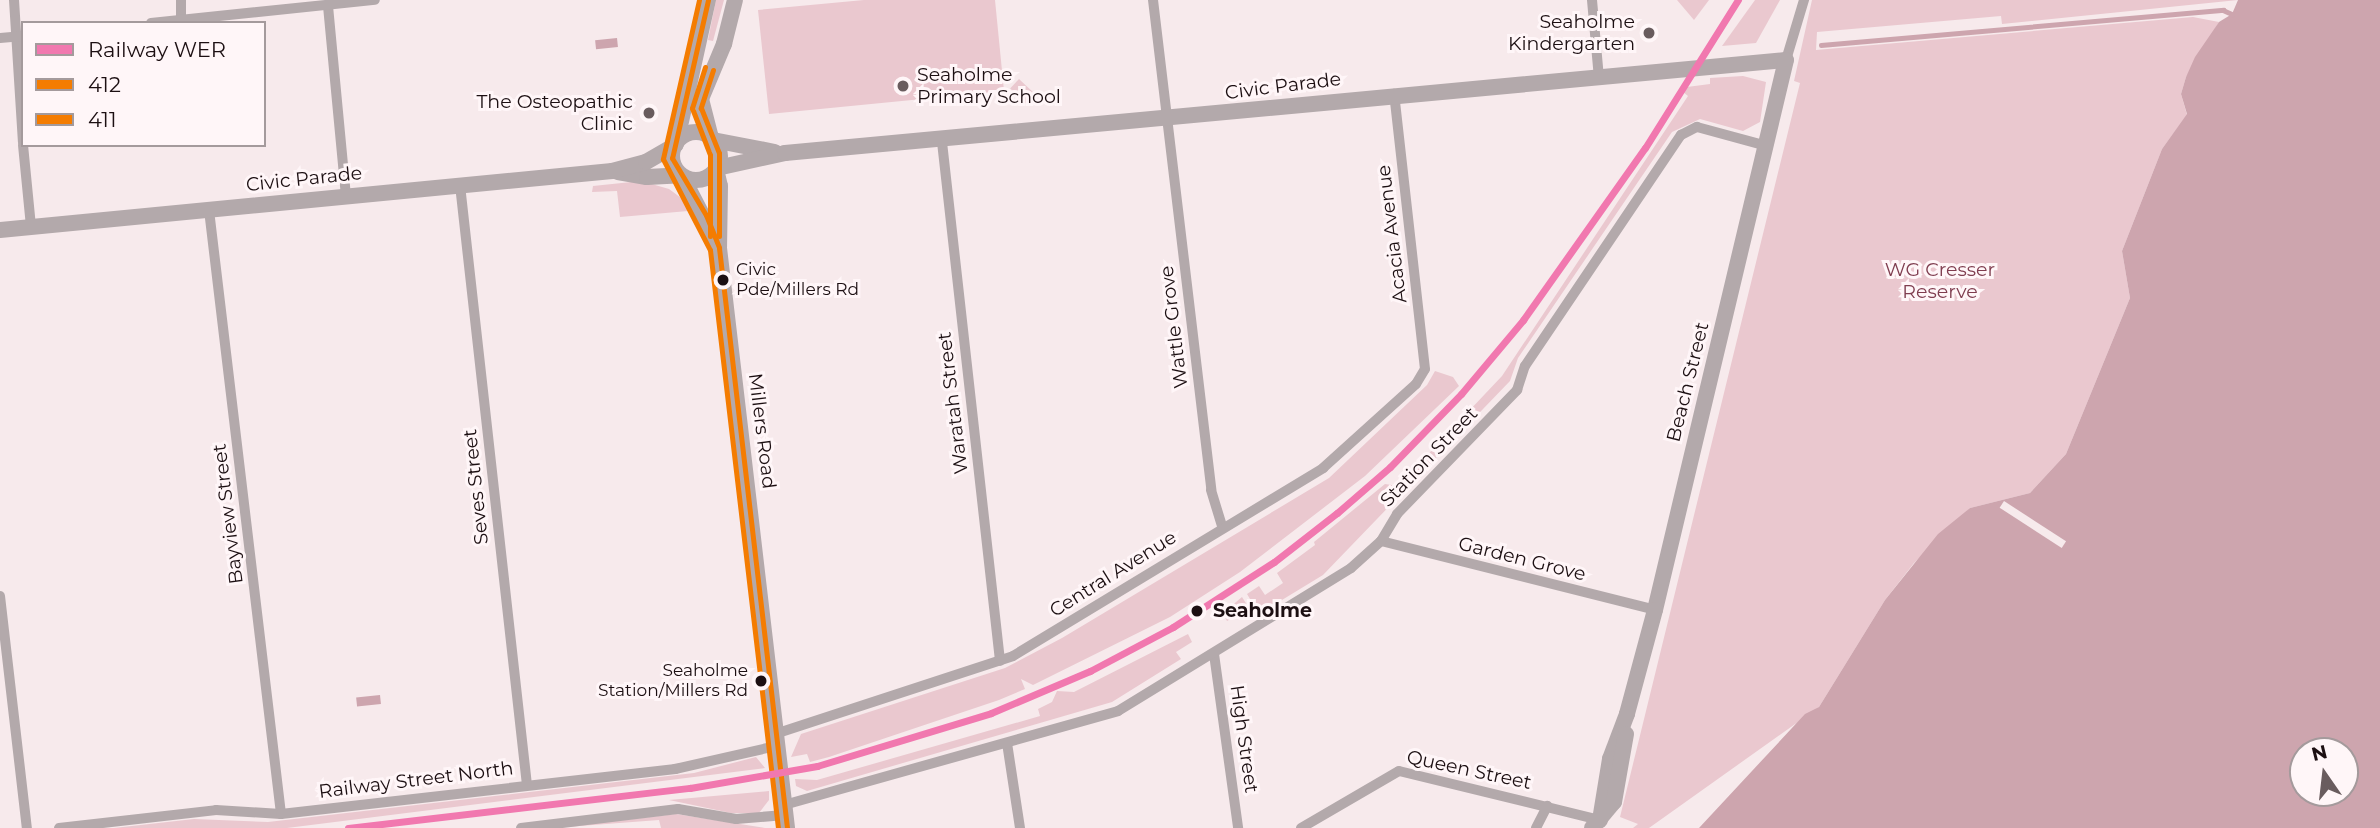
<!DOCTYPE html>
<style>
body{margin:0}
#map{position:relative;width:2380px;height:828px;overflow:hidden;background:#f7eaec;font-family:Montserrat,sans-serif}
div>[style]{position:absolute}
.green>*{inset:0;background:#eac8cf;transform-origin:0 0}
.water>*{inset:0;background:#cda5ae;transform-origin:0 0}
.pier>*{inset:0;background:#f7eaec;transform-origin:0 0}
.stream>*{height:4.5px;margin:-2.25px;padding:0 2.25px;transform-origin:2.25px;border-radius:2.25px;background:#cda5ae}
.street>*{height:10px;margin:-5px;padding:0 5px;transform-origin:5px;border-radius:5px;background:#b3a9ab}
.secondary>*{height:16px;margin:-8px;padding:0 8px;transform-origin:8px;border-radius:8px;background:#b3a9ab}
.secondary>.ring{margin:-8px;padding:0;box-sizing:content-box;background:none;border:16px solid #b3a9ab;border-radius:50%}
.bus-1>*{height:5px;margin:-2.5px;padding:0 2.5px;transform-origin:2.5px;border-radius:2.5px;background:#f47c01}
.bus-2>*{height:5px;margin:-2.5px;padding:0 2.5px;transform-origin:2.5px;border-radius:2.5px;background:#f47c01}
.rail-1>*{height:7px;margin:-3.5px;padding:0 3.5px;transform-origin:3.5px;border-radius:3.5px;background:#f178af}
.dots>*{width:19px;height:19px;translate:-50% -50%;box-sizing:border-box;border:4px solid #fff6f8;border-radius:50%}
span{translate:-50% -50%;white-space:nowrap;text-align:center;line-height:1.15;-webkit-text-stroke:6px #fff6f8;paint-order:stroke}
.bus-label{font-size:17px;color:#1c0f12}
.left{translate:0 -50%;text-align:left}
.right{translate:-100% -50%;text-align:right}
.poi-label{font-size:19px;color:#1c0f12}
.street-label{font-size:19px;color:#1c0f12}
.park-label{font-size:19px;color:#7f3d4f}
.stop-label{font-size:19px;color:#1c0f12;font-weight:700}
.legend{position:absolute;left:21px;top:21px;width:245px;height:126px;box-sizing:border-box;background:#fff6f8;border:2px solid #a49a9c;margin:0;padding:9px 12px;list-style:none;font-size:21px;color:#1c0f12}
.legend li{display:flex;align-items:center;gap:14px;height:35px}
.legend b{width:35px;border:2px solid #a49a9c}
.north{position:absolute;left:2289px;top:737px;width:70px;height:70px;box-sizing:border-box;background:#fff6f8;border:2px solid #a49a9c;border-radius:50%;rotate:346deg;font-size:19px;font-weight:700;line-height:28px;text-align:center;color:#1c0f12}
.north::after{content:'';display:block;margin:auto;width:24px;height:32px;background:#695c5e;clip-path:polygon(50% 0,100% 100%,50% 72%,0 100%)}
</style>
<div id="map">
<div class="green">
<i style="clip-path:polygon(716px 0,724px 0,713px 41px,708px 40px)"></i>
<i style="clip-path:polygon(864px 0,995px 0,1004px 91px,769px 114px,758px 10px)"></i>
<i style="clip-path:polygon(1677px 0,1709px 0,1694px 20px)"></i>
<i style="clip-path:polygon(1755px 0,1780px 0,1756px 43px,1722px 46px)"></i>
<i style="clip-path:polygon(1812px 0,2238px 0,2002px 24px,2001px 16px,1817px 32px,1816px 50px,2193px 17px,2219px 22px,2186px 77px,2181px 94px,2187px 115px,2162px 149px,2122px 251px,2130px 298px,2066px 454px,2030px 493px,1970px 508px,1914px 563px,1885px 600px,1819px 707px,1649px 828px,1633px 828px,1638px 824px,1620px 817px,1800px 83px,1794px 81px)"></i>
<i style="clip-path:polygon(1743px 76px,1766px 82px,1760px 122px,1743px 131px,1700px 119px,1672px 132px,1518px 358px,1510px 381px,1323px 575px,1259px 614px,1247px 594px,1259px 586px,1265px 595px,1283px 583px,1277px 573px,1315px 545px,1314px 542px,1385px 484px,1398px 486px,1502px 376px,1688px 96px,1683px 92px,1687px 87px,1710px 84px,1710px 78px)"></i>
<i style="left:1019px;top:79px;width:23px;height:13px;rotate:43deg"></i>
<i style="clip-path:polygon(641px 181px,669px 189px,692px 206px,688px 211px,620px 217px,617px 191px,592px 192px,593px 186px)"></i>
<i style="clip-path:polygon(1435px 371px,1453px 377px,1459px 386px,1365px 476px,1240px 572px,1170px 617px,1033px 685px,1021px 679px,1025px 689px,999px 700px,829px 757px,810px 762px,807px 754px,791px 757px,801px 734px,1005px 668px,1062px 638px,1329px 478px,1427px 385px)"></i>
<i style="clip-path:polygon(1242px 597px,1249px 608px,1227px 621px,1223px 613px)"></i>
<i style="clip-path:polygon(1188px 634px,1192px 642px,1176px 652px,1181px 659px,1112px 702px,807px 791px,796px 786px,795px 779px,817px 780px,1040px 716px,1038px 709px,1052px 702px,1057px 691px,1074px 692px)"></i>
<i style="clip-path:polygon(756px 757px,765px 768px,287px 828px,114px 828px,194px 819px,268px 822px,694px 773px)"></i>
<i style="clip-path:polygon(769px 791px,769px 800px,759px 813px,731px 813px,669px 800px)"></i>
<i style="clip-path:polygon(676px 814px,765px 828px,661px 828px,659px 820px,553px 828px)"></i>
</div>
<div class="water">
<i style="clip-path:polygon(evenodd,2238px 0,2380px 0,2380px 828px,1699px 828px,1805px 714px,1819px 707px,1885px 600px,1938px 534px,1970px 508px,2030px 493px,2066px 454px,2130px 298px,2122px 251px,2162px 149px,2187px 114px,2181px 94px,2186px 77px,2195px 57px,2219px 22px,2232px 14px,2238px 0,2303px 751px,2345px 751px,2345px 793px,2303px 793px,2303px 751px)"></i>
<i style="left:617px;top:38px;width:9px;height:22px;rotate:84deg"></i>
<i style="left:380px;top:695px;width:9px;height:24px;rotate:84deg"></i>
</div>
<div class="pier">
<i style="left:2004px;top:501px;width:74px;height:8px;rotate:33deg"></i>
</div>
<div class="stream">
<i style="left:1821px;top:45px;width:404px;rotate:-5deg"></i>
<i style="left:2223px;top:10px;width:10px;rotate:24deg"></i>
</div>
<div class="street">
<i style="left:14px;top:0;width:142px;rotate:86.4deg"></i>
<i style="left:1153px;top:0;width:493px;rotate:83.2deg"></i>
<i style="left:1211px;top:490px;width:39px;rotate:73deg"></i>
<i style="left:1592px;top:0;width:78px;rotate:84.9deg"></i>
<i style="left:328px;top:6px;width:191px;rotate:84.6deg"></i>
<i style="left:181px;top:20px;width:20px;rotate:-90deg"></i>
<i style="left:151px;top:23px;width:225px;rotate:-5.9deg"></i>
<i style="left:0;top:38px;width:23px;rotate:-5deg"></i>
<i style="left:1786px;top:60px;width:63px;rotate:-73.3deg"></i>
<i style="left:942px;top:142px;width:522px;rotate:83.62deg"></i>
<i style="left:23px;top:145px;width:82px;rotate:84.4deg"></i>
<i style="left:460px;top:185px;width:604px;rotate:83.63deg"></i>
<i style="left:209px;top:210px;width:608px;rotate:83.2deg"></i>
<i style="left:1381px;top:541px;width:283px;rotate:14.1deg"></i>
<i style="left:0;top:596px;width:234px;rotate:83.4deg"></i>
<i style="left:1214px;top:654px;width:176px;rotate:82.1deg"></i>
<i style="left:775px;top:734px;width:250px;rotate:-18.1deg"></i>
<i style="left:1013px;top:656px;width:363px;rotate:-31.2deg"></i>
<i style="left:1323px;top:468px;width:125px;rotate:-42.1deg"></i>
<i style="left:1416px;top:384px;width:17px;rotate:-59deg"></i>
<i style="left:1425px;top:369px;width:277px;rotate:-96.4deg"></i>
<i style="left:1007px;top:743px;width:86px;rotate:81.3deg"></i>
<i style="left:784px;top:805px;width:347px;rotate:-15.7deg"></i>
<i style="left:1118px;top:711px;width:273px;rotate:-31.5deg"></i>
<i style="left:1351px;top:568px;width:40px;rotate:-42deg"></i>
<i style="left:1381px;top:541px;width:31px;rotate:-59deg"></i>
<i style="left:1397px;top:514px;width:173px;rotate:-45.9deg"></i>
<i style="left:1517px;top:390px;width:25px;rotate:-72deg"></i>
<i style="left:1525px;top:366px;width:279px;rotate:-56deg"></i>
<i style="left:1681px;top:135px;width:18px;rotate:-27deg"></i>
<i style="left:1697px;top:127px;width:73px;rotate:15.2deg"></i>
<i style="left:59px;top:828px;width:158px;rotate:-6.5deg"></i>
<i style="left:216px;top:810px;width:65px;rotate:3.5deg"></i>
<i style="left:281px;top:814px;width:397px;rotate:-6.5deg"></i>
<i style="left:675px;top:769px;width:104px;rotate:-12.8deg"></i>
<i style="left:521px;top:828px;width:158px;rotate:-6.9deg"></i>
<i style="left:678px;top:809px;width:59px;rotate:9.8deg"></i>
<i style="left:736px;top:819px;width:49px;rotate:-4.7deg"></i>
<i style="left:1301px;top:828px;width:113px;rotate:-30.2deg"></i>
<i style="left:1399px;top:771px;width:207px;rotate:13.7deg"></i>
<i style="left:1536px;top:828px;width:25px;rotate:-63deg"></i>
</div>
<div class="secondary">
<i class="ring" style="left:672px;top:132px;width:32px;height:32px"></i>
<i style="left:711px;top:138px;width:40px;rotate:-104.4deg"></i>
<i style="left:701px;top:99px;width:60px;rotate:-67.3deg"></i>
<i style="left:724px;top:44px;width:45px;rotate:-76deg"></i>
<i style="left:713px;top:140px;width:63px;rotate:11deg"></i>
<i style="left:676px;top:144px;width:148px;rotate:-77.5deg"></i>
<i style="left:717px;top:168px;width:70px;rotate:-12.4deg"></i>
<i style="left:785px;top:153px;width:1005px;rotate:-5.31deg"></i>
<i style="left:1786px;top:60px;width:565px;rotate:103.4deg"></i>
<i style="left:1655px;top:610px;width:108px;rotate:105.1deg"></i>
<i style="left:1627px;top:714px;width:48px;rotate:110.7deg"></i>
<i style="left:1610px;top:759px;width:62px;rotate:99.3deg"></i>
<i style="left:716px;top:169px;width:17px;rotate:77deg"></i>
<i style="left:720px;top:186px;width:62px;rotate:90.9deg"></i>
<i style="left:719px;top:248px;width:584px;rotate:83.31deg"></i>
<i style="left:618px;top:172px;width:29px;rotate:10deg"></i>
<i style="left:647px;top:177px;width:34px;rotate:-3deg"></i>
<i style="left:682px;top:176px;width:74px;rotate:62.7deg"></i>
<i style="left:0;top:230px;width:615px;rotate:-5.51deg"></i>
<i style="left:612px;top:171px;width:35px;rotate:-15deg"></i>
<i style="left:646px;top:162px;width:34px;rotate:-30deg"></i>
<i style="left:1592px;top:828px;width:34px;rotate:-50deg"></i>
<i style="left:1614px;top:802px;width:69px;rotate:-80deg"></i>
</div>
<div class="bus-1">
<i style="left:708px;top:0;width:162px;rotate:102.8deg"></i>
<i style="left:672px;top:158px;width:66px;rotate:59.2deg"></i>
<i style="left:706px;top:215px;width:35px;rotate:68deg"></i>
<i style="left:719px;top:248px;width:584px;rotate:83.31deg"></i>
<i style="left:713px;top:70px;width:40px;rotate:108deg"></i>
<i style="left:701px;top:108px;width:48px;rotate:68.2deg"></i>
<i style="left:719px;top:153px;width:83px;rotate:90deg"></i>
</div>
<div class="bus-2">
<i style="left:699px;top:0;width:163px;rotate:102.8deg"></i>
<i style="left:663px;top:159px;width:102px;rotate:62.7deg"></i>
<i style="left:710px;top:250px;width:582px;rotate:83.29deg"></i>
<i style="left:705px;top:67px;width:43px;rotate:107.6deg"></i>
<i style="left:692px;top:108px;width:50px;rotate:69deg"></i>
<i style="left:710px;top:155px;width:81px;rotate:90deg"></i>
</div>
<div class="rail-1">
<i style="left:348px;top:828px;width:344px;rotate:-6.7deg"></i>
<i style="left:690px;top:788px;width:129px;rotate:-9.8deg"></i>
<i style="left:817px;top:766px;width:182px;rotate:-16.9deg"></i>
<i style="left:991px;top:713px;width:108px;rotate:-23deg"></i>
<i style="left:1090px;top:671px;width:94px;rotate:-27.9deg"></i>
<i style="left:1173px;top:627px;width:120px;rotate:-32.8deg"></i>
<i style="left:1274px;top:562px;width:80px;rotate:-37.9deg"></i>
<i style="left:1337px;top:513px;width:70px;rotate:-41deg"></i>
<i style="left:1390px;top:467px;width:102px;rotate:-45.8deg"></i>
<i style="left:1461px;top:394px;width:97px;rotate:-50deg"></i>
<i style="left:1523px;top:320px;width:211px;rotate:-54.7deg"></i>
<i style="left:1645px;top:148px;width:175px;rotate:-57.9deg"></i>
</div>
<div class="dots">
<i style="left:1649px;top:33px;background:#695c5e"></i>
<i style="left:903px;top:86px;background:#695c5e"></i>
<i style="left:649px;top:113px;background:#695c5e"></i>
<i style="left:723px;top:280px;background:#1c0f12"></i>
<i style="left:1197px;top:611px;background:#1c0f12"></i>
<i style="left:761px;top:681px;background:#1c0f12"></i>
</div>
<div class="bus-label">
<span class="left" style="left:736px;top:280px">Civic<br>Pde/Millers Rd</span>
<span class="right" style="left:748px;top:681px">Seaholme<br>Station/Millers Rd</span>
</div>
<div class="poi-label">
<span class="right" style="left:1635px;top:33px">Seaholme<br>Kindergarten</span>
<span class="left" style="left:917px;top:86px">Seaholme<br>Primary School</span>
<span class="right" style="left:633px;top:113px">The Osteopathic<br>Clinic</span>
</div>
<div class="street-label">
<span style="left:1283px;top:86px;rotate:-7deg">Civic Parade</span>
<span style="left:304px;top:179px;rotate:-6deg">Civic Parade</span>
<span style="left:1392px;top:234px;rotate:-97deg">Acacia Avenue</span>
<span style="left:1174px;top:327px;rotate:-97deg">Wattle Grove</span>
<span style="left:1688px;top:382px;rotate:-76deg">Beach Street</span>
<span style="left:953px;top:403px;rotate:-97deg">Waratah Street</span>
<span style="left:762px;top:431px;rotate:83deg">Millers Road</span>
<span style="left:1429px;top:457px;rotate:-46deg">Station Street</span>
<span style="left:476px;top:487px;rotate:-96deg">Seves Street</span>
<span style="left:228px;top:514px;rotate:-97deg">Bayview Street</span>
<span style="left:1522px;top:559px;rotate:14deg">Garden Grove</span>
<span style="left:1113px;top:574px;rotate:-32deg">Central Avenue</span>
<span style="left:1244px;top:739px;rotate:82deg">High Street</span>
<span style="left:1469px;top:770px;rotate:12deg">Queen Street</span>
<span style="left:416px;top:780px;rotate:-7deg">Railway Street North</span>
</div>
<div class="park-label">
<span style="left:1940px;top:281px">WG Cresser<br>Reserve</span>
</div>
<div class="stop-label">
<span class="left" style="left:1213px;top:611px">Seaholme</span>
</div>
<ul class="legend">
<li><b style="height:9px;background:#f178af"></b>Railway WER</li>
<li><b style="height:9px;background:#f47c01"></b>412</li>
<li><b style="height:9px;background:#f47c01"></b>411</li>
</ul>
<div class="north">N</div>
</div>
